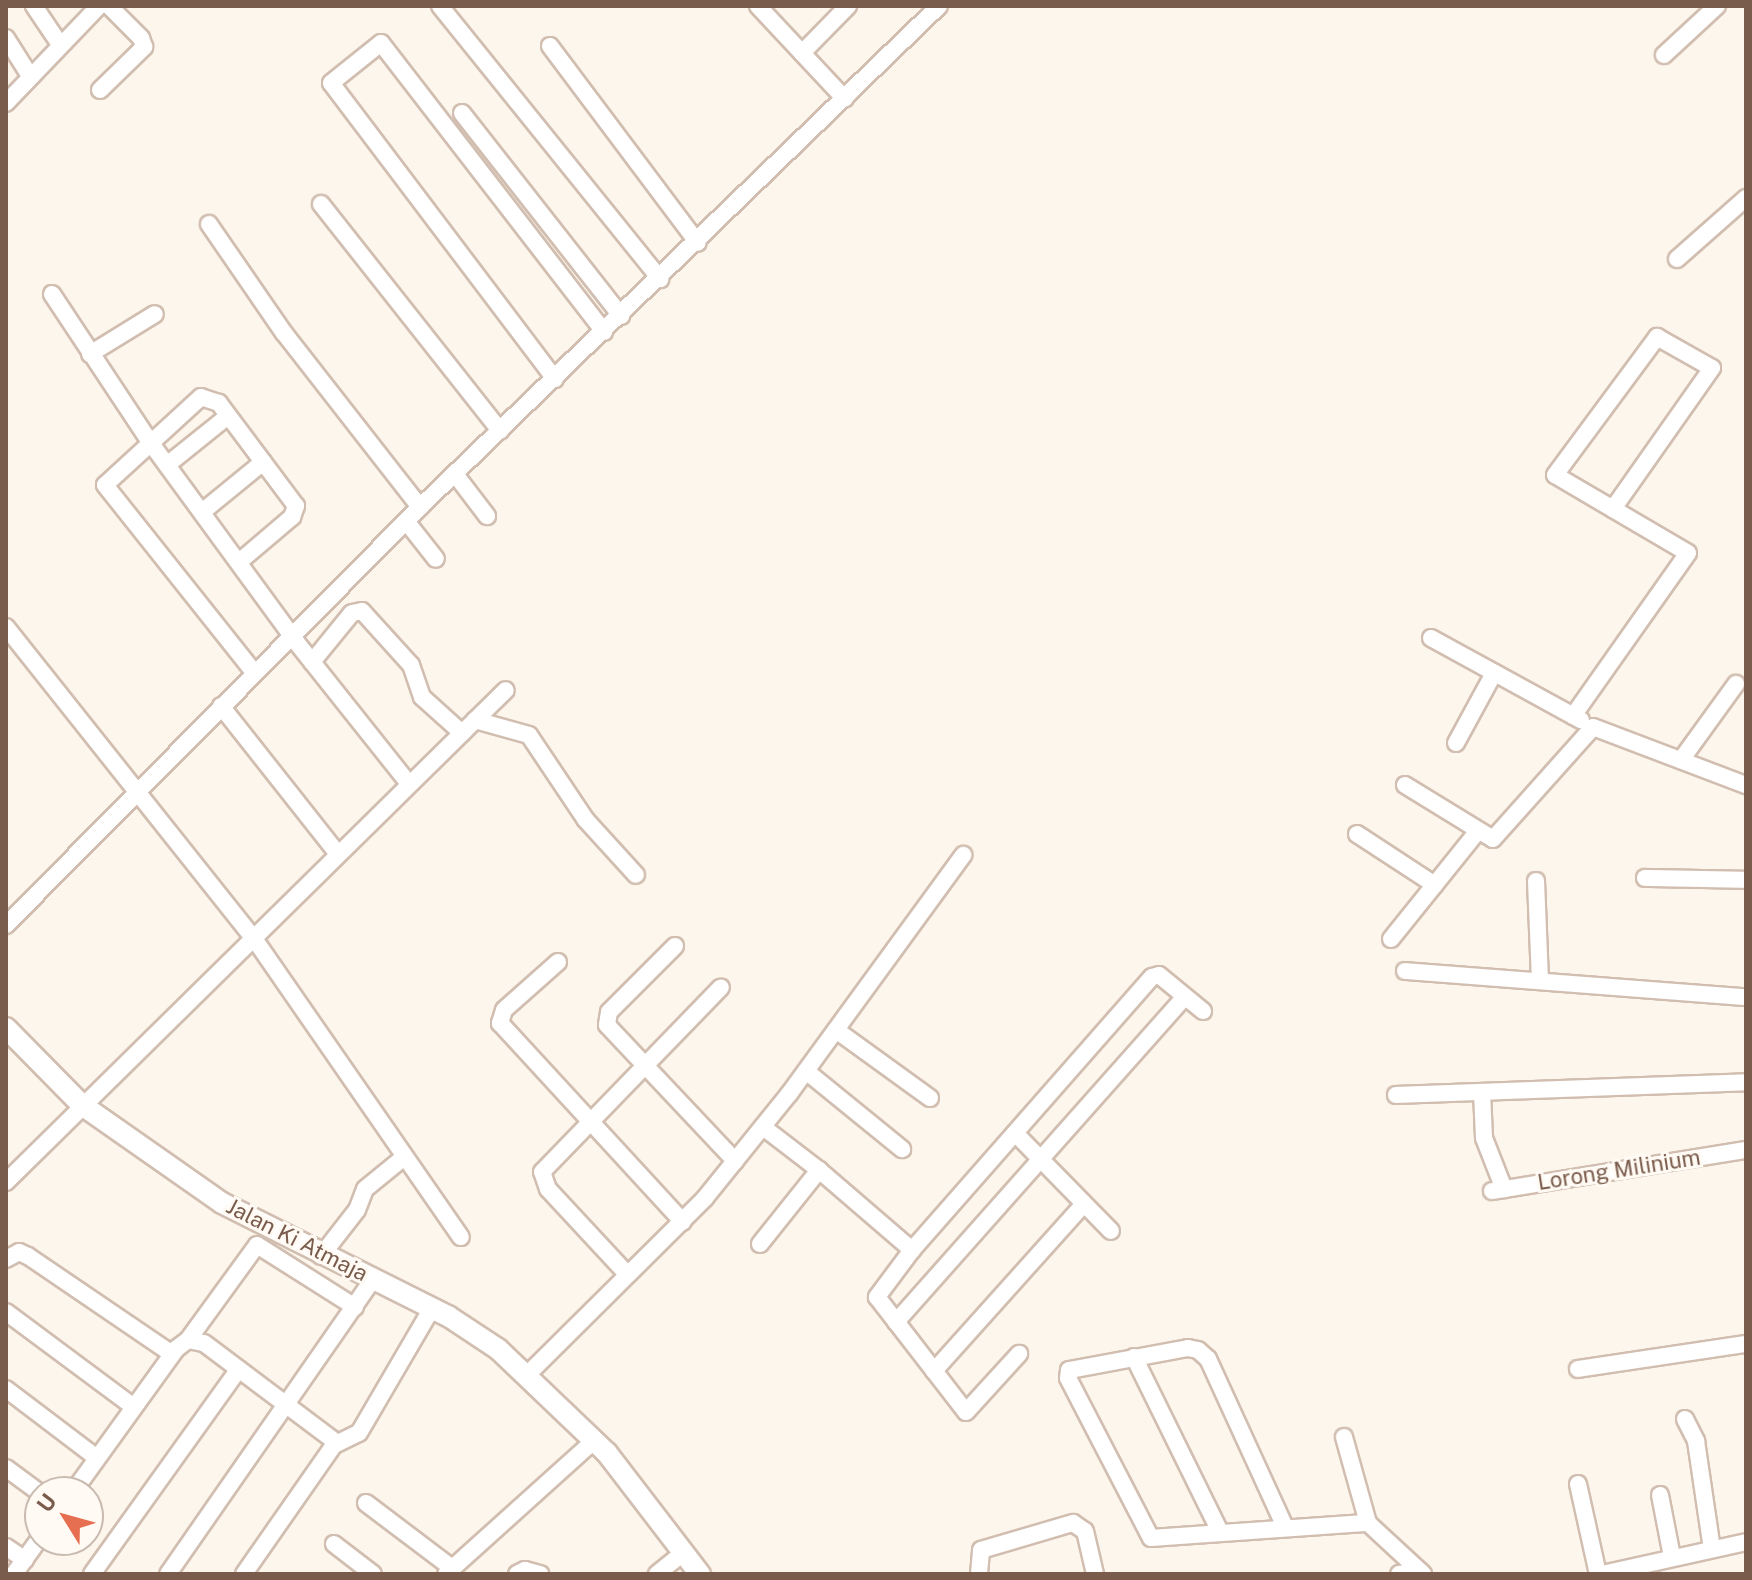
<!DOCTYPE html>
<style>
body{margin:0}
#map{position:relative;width:1752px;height:1580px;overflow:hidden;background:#fdf6ec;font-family:"Public Sans",sans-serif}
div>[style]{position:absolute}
.roads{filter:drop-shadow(2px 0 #d1beb0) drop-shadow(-2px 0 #d1beb0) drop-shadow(0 2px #d1beb0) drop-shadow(0 -2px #d1beb0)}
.minor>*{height:16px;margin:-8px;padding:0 8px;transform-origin:8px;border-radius:8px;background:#fff}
.tertiary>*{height:20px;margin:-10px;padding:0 10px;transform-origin:10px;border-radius:10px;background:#fff}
span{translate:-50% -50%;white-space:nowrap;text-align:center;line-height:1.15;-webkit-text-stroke:6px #fffaf3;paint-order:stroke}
.street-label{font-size:22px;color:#7a5c4d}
.frame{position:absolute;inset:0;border:8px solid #7a5c4d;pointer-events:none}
.north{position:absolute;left:24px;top:1476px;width:80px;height:80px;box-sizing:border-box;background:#fffaf3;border:2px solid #cabbb1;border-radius:50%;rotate:307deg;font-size:22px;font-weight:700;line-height:32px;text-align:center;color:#7a5c4d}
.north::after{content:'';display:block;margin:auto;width:28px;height:36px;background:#e76f51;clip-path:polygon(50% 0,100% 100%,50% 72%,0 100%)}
</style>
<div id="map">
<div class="roads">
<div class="minor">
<i style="left:34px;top:6px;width:45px;rotate:56deg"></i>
<i style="left:440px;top:6px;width:351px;rotate:51.1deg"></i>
<i style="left:758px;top:6px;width:127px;rotate:46.9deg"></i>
<i style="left:6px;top:38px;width:45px;rotate:57.7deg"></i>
<i style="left:550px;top:46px;width:246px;rotate:53.1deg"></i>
<i style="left:802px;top:53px;width:66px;rotate:-45.6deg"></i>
<i style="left:1664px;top:55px;width:72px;rotate:-42.8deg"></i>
<i style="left:100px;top:90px;width:62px;rotate:-44.3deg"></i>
<i style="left:144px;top:47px;width:9px;rotate:-108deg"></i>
<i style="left:141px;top:38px;width:45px;rotate:-135deg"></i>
<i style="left:6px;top:103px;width:134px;rotate:-46.2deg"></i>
<i style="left:462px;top:113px;width:258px;rotate:51.9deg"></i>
<i style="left:321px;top:204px;width:289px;rotate:51.7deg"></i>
<i style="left:209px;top:224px;width:132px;rotate:55.5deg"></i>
<i style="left:284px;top:333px;width:221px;rotate:52deg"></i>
<i style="left:1677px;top:259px;width:92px;rotate:-41.5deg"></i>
<i style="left:52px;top:294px;width:178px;rotate:56.5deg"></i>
<i style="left:150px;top:442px;width:249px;rotate:53.8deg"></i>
<i style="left:297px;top:643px;width:180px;rotate:51.5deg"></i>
<i style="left:90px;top:354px;width:76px;rotate:-31.6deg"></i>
<i style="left:555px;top:379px;width:371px;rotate:-127.1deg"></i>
<i style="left:331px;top:83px;width:64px;rotate:-38.7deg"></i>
<i style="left:381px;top:43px;width:365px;rotate:52.3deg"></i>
<i style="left:167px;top:465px;width:78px;rotate:-38.8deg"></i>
<i style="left:455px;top:474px;width:53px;rotate:52.7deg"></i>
<i style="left:202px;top:512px;width:79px;rotate:-39.3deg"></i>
<i style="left:406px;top:521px;width:48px;rotate:51.7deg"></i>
<i style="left:239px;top:562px;width:70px;rotate:-40.3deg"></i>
<i style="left:292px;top:517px;width:12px;rotate:-70deg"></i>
<i style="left:296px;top:506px;width:129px;rotate:-126.8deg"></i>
<i style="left:219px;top:403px;width:19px;rotate:-162deg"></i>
<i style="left:201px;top:397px;width:130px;rotate:137.5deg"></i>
<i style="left:105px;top:485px;width:239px;rotate:51.5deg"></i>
<i style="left:6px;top:627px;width:396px;rotate:51.5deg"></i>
<i style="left:253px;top:937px;width:365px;rotate:55.3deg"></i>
<i style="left:1431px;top:638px;width:171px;rotate:28.7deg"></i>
<i style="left:312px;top:662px;width:63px;rotate:-50.8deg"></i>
<i style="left:352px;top:613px;width:10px;rotate:-11deg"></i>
<i style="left:362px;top:611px;width:73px;rotate:47.8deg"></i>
<i style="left:411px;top:665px;width:34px;rotate:71deg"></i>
<i style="left:422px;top:697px;width:54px;rotate:42deg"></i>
<i style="left:221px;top:706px;width:189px;rotate:51.7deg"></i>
<i style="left:1573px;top:716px;width:199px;rotate:-54.8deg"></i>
<i style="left:1688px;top:553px;width:87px;rotate:-149.6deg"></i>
<i style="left:1613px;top:509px;width:67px;rotate:-149.6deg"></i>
<i style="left:1555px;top:475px;width:172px;rotate:-53.5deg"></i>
<i style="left:1657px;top:337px;width:63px;rotate:29.4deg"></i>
<i style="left:1712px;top:368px;width:172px;rotate:125.1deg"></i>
<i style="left:475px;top:720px;width:56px;rotate:15.5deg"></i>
<i style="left:529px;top:735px;width:102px;rotate:56.2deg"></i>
<i style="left:586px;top:820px;width:74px;rotate:47.7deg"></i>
<i style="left:1456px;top:743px;width:80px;rotate:-61.5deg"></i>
<i style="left:1681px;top:760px;width:94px;rotate:-54.1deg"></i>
<i style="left:1405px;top:785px;width:103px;rotate:31.5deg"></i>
<i style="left:1493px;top:839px;width:150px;rotate:-48.2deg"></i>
<i style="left:1593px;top:727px;width:164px;rotate:20.8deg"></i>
<i style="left:1357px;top:834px;width:93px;rotate:33.2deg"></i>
<i style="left:1645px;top:878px;width:101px;rotate:1.1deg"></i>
<i style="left:1536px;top:881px;width:100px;rotate:87.7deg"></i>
<i style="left:6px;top:925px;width:588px;rotate:-45.28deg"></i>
<i style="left:420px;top:507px;width:721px;rotate:-43.99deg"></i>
<i style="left:1391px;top:939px;width:137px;rotate:-51.2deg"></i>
<i style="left:675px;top:946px;width:93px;rotate:135deg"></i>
<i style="left:609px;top:1012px;width:13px;rotate:99deg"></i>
<i style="left:607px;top:1025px;width:187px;rotate:46.7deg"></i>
<i style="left:558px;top:962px;width:72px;rotate:138.4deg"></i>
<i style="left:504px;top:1010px;width:14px;rotate:107deg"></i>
<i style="left:500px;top:1023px;width:270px;rotate:47.4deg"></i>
<i style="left:1405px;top:971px;width:342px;rotate:4.4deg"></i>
<i style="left:836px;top:1030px;width:116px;rotate:35.9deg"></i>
<i style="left:806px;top:1071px;width:124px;rotate:39.1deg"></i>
<i style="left:1482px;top:1092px;width:46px;rotate:87.5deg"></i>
<i style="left:1484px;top:1138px;width:55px;rotate:68.6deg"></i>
<i style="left:1396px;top:1095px;width:350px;rotate:-2.1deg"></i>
<i style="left:1015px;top:1133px;width:137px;rotate:45.6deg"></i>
<i style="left:819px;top:1170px;width:123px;rotate:40.7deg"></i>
<i style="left:912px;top:1250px;width:59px;rotate:126.7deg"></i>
<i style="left:877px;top:1297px;width:145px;rotate:52.3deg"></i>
<i style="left:966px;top:1412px;width:79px;rotate:-47.6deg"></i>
<i style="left:6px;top:1182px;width:701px;rotate:-44.54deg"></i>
<i style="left:1492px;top:1191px;width:257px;rotate:-9.2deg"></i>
<i style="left:760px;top:1244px;width:95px;rotate:-51.4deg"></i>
<i style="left:819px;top:1170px;width:71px;rotate:-142.5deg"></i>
<i style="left:912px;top:1250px;width:363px;rotate:-48.7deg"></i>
<i style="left:1152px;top:977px;width:7px;rotate:-16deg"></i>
<i style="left:1159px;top:975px;width:57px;rotate:39.3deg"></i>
<i style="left:321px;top:1256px;width:58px;rotate:-52deg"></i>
<i style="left:357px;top:1210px;width:22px;rotate:-69deg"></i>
<i style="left:365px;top:1189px;width:49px;rotate:-39.2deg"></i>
<i style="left:6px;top:1259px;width:15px;rotate:-28deg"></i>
<i style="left:19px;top:1252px;width:10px;rotate:24deg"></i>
<i style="left:28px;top:1256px;width:174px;rotate:34.2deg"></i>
<i style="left:627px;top:1274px;width:116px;rotate:-132.9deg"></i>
<i style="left:548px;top:1189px;width:18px;rotate:-109deg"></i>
<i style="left:542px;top:1172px;width:257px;rotate:-45.9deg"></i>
<i style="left:6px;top:1312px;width:159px;rotate:36.6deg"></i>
<i style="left:896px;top:1322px;width:435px;rotate:-48.4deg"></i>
<i style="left:188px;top:1340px;width:117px;rotate:-54deg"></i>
<i style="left:257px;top:1245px;width:116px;rotate:32.3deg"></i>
<i style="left:1134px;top:1357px;width:195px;rotate:63.8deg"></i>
<i style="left:1578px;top:1369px;width:170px;rotate:-8.5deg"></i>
<i style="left:934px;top:1371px;width:224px;rotate:-48.1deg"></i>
<i style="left:527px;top:1375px;width:251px;rotate:-44.8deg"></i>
<i style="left:705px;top:1198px;width:134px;rotate:-51.1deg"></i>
<i style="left:789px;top:1094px;width:296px;rotate:-53.9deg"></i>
<i style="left:6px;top:1389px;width:114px;rotate:37.2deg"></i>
<i style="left:1685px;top:1419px;width:25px;rotate:63deg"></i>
<i style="left:1696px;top:1441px;width:109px;rotate:81.6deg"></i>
<i style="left:1344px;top:1437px;width:89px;rotate:74.4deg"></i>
<i style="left:336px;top:1444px;width:25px;rotate:-26deg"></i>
<i style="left:359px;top:1433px;width:145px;rotate:-59.7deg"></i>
<i style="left:6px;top:1468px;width:42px;rotate:36.3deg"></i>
<i style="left:1578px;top:1484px;width:92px;rotate:77.5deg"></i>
<i style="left:73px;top:1492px;width:176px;rotate:-54.2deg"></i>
<i style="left:176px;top:1349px;width:15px;rotate:-37deg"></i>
<i style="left:188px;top:1340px;width:16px;rotate:11deg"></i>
<i style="left:204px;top:1343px;width:165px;rotate:36.9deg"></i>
<i style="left:336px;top:1442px;width:161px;rotate:124.9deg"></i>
<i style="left:1660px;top:1495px;width:63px;rotate:79deg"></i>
<i style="left:366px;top:1503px;width:108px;rotate:37.1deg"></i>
<i style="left:1285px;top:1527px;width:185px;rotate:-114.6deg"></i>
<i style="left:1208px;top:1359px;width:13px;rotate:-138deg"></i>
<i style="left:1198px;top:1350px;width:10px;rotate:-169deg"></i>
<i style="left:1188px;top:1348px;width:121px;rotate:169.5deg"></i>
<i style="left:1069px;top:1370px;width:8px;rotate:97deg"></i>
<i style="left:1068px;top:1378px;width:180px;rotate:62.6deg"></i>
<i style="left:1151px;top:1538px;width:218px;rotate:-4deg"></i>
<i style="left:1368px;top:1523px;width:75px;rotate:42.8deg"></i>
<i style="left:334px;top:1544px;width:49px;rotate:37.6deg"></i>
<i style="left:6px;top:1547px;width:23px;rotate:34deg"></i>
<i style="left:14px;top:1574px;width:44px;rotate:-54.2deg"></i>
<i style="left:92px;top:1574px;width:252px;rotate:-54.4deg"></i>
<i style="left:168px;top:1574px;width:359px;rotate:-55.2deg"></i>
<i style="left:446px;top:1574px;width:200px;rotate:-42deg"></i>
<i style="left:517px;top:1574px;width:9px;rotate:-27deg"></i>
<i style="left:525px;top:1570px;width:16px;rotate:15deg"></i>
<i style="left:657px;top:1574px;width:35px;rotate:-39deg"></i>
<i style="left:979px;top:1574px;width:24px;rotate:-85deg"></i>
<i style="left:981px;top:1550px;width:96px;rotate:-16.4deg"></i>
<i style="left:1073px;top:1523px;width:14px;rotate:34deg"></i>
<i style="left:1085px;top:1531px;width:44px;rotate:76.9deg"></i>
<i style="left:1399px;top:1574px;width:21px;rotate:-8deg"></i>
<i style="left:1602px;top:1574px;width:148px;rotate:-12.5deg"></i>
</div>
<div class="tertiary">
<i style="left:6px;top:1028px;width:108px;rotate:45.4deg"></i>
<i style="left:82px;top:1105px;width:171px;rotate:35deg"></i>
<i style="left:222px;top:1203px;width:253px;rotate:26.6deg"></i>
<i style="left:448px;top:1316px;width:60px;rotate:33.4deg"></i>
<i style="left:498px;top:1349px;width:151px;rotate:43.7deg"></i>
<i style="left:607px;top:1453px;width:153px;rotate:52.5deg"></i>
</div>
</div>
<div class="street-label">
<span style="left:1619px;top:1170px;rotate:-9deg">Lorong Milinium</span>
<span style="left:297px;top:1240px;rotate:27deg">Jalan Ki Atmaja</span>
</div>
<div class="frame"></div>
<div class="north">U</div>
</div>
